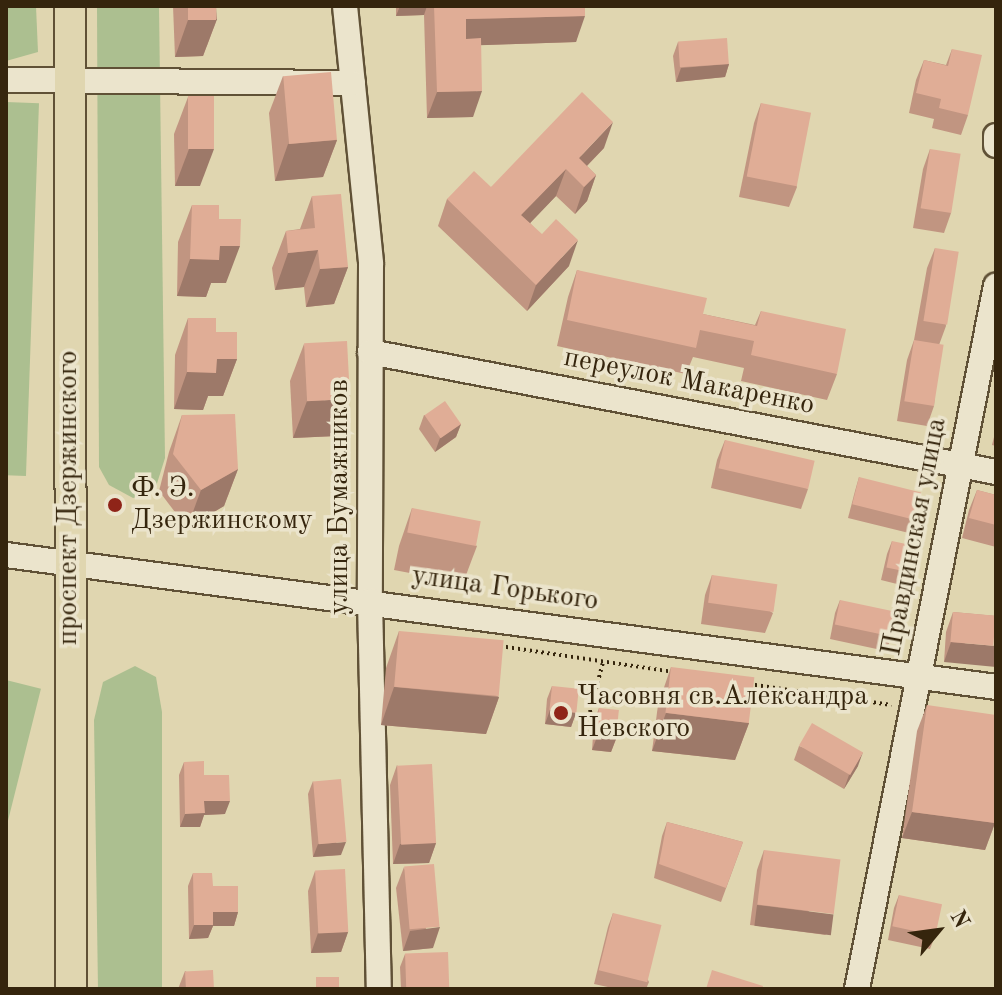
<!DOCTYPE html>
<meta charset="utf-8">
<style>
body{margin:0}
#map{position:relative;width:1002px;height:995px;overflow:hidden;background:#e0d6b0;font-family:"Old Standard TT",serif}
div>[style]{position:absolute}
.green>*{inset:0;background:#acbf90;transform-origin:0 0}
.path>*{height:4px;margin-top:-2px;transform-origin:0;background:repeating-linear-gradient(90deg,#35250d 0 2px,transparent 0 6px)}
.roads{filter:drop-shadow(2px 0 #605136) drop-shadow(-2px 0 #605136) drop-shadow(0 2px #605136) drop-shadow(0 -2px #605136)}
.minor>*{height:24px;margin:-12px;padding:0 12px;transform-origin:12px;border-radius:12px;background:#ebe4cc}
.major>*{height:30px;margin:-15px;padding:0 15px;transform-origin:15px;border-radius:15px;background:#e0d6b0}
.wall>*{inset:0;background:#c19581}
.shaded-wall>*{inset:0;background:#9d7969;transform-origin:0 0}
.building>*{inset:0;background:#e0ad96;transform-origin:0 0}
.dots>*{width:22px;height:22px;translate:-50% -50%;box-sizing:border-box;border:4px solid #ebe4cc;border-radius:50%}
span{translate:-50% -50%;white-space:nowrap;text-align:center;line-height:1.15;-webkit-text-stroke:7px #ebe4cc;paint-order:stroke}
.street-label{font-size:28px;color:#35250d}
.poi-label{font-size:28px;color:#35250d}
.left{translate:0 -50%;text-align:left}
.frame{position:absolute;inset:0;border:8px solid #35250d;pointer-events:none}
.north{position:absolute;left:898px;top:891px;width:80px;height:80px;-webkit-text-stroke:6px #ebe4cc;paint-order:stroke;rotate:61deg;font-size:22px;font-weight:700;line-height:32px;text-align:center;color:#35250d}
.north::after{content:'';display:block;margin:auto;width:28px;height:36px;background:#35250d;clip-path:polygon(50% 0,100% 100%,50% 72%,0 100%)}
</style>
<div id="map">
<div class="green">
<i style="clip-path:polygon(6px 6px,36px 6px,38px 52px,6px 61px)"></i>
<i style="clip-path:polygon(97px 6px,159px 6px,165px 458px,154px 493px,133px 498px,109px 485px,99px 467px)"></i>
<i style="left:6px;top:102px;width:33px;height:373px;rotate:2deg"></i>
<i style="clip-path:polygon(135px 666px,156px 677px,162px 712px,162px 989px,98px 989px,94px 720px,103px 682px)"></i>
<i style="left:6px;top:680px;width:36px;height:309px;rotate:14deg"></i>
</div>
<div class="path">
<i style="left:500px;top:646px;width:175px;rotate:8.5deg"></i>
<i style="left:749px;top:684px;width:144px;rotate:8.4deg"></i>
<i style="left:590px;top:712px;width:52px;rotate:-75.4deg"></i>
</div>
<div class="roads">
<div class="minor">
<i style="left:345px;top:6px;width:259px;rotate:84.2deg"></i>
<i style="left:371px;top:264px;width:337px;rotate:90.2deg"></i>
<i style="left:370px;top:601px;width:388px;rotate:88.7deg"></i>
<i style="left:6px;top:80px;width:347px;rotate:0.5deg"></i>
<i style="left:996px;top:136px;width:9px;rotate:90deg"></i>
<i style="left:370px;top:352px;width:637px;rotate:10.85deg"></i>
<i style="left:6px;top:555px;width:999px;rotate:7.59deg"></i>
<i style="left:857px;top:989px;width:717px;rotate:-78.82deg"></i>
</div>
<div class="major">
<i style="left:70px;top:6px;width:983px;rotate:89.94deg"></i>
</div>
</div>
<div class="wall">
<i style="clip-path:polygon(173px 6px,216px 6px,217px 19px,203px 56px,175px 57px)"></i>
<i style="clip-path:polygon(396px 6px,585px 6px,576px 42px,481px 45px,473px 117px,427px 118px,424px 15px,396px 16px)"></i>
<i style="clip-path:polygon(678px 42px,729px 64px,725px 77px,676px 82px,673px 56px)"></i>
<i style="clip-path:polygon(952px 49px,968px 115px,961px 135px,932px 128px,934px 119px,909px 113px,916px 80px,924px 60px,946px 65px)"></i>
<i style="clip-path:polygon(283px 76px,337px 140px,323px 177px,275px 181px,269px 113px)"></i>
<i style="clip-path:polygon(188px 97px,200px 186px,175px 186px,174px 134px)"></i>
<i style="clip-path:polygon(761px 103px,797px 187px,789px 207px,739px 197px,754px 123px)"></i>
<i style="clip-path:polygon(604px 148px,587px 166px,596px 175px,587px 201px,575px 214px,556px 196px,530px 223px,569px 266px,527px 311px,438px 226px,447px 199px,491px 187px)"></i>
<i style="clip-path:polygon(930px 149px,951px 213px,944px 233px,913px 228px,923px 169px)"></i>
<i style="clip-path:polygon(312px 196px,348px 267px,334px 304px,306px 307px,304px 287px,275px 290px,272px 268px,286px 231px,300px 229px)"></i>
<i style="clip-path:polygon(192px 205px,219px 219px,226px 283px,211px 283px,206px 297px,177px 296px,178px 242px)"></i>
<i style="clip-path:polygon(935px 248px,946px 326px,939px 345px,934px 406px,927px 426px,897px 421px,907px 360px,914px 340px,927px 268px)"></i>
<i style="clip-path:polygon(577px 270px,703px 314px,755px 325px,761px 311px,837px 374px,827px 400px,741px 381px,744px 368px,693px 357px,686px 374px,557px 346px,568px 297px)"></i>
<i style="clip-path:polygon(188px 318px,216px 332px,237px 359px,223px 396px,208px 396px,203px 410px,174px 409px,175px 355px)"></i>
<i style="clip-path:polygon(304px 344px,336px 436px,293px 438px,290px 381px)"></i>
<i style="clip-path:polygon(182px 415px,238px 469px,224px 506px,187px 528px,159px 491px,169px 452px)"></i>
<i style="clip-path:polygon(424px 415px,461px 424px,456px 437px,435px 452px,419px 429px)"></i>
<i style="clip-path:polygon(996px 429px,996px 446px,992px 445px)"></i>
<i style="clip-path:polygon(725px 440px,808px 489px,801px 509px,711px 488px,717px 460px)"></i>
<i style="clip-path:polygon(859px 477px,914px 519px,909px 533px,848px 518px,855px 491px)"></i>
<i style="clip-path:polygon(977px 490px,996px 495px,996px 547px,962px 538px,969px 510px)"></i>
<i style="clip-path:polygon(412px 508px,477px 546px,463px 583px,394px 570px,399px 546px)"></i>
<i style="clip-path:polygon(892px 541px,910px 572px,905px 586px,881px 580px,887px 554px)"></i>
<i style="clip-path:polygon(712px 575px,773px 613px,765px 633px,701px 624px,705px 595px)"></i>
<i style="clip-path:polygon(840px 600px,891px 638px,886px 651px,830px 639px,835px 613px)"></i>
<i style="clip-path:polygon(953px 612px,996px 616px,944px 662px,946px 632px)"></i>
<i style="clip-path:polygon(399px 631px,499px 697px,486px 734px,381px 725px,386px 668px)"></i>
<i style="clip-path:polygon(671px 667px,749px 723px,735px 760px,652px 751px,658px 705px)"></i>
<i style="clip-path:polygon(552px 686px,576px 713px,571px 727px,545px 724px,547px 699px)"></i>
<i style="clip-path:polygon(927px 705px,995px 823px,985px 850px,902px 838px,917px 731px)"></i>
<i style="clip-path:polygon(599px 708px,616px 739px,611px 752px,592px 750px,594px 722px)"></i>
<i style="clip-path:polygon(799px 746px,858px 766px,844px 789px,794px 760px)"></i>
<i style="clip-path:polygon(184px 762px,204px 775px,225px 814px,204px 815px,200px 827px,180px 827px,179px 775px)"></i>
<i style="clip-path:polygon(397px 765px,436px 843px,429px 863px,393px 864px,390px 785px)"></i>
<i style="clip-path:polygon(313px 781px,341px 855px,313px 857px,308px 794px)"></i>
<i style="clip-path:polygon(667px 822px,743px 842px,721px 902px,654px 878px,662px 836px)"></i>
<i style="clip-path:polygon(764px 850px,826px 935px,750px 925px,757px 870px)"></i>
<i style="clip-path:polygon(404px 867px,433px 948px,403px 951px,396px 888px)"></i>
<i style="clip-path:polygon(315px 871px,348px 932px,341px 952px,311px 953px,308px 891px)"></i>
<i style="clip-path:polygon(193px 873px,213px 886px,238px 912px,234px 926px,213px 926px,208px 938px,189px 939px,188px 886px)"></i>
<i style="clip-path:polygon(899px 895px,935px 936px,930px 949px,888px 940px,894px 908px)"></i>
<i style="clip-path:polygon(613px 913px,649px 982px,646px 989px,617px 989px,594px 984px,608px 927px)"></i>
<i style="clip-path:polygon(405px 954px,449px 989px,401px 989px,400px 967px)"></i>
<i style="clip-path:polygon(185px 971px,214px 989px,178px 989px)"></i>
</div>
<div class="shaded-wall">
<i style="clip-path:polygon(400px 6px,427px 6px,424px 15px,396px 16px)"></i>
<i style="clip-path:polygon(585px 16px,576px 42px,456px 46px,466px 19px)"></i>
<i style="clip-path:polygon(217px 19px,203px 56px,175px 57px,188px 20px)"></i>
<i style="clip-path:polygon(729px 64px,725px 77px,676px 82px,681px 68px)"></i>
<i style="clip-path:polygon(482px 91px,473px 117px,427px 118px,437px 92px)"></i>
<i style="clip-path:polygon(613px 122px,604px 148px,575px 178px,579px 158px)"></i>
<i style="clip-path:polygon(337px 140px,323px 177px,275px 181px,288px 144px)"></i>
<i style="clip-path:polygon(189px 149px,214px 149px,200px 186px,175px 186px)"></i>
<i style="clip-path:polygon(566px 169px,556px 196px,512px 242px,521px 215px)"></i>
<i style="clip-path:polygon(596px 175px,587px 201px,575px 214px,584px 187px)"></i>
<i style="clip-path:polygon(578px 240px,569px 266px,527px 311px,536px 285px)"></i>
<i style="clip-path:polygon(220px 246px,240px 246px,226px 283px,211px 283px,206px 297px,177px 296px,190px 259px)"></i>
<i style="clip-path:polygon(318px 250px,304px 287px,275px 290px,288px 253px)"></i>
<i style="clip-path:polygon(348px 267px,334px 304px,306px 307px,320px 269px)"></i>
<i style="clip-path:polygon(217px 359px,237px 359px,223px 396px,208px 396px,203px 410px,174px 409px,187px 372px)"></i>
<i style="clip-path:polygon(350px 399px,336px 436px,293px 438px,307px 401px)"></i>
<i style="clip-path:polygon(461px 424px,456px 437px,435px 452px,440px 438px)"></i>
<i style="clip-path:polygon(238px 469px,224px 506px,187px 528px,201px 490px)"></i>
<i style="clip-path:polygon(951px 642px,996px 646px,996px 667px,944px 662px)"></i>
<i style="clip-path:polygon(394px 687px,499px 697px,486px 734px,381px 725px)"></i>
<i style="clip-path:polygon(550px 710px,576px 713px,571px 727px,545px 724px)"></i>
<i style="clip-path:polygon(666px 713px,749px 723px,735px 760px,652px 751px)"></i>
<i style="clip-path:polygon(597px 737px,616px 739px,611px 752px,592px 750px)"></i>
<i style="clip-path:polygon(863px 752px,858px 766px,844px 789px,849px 775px)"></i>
<i style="clip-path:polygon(204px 801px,230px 801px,225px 814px,204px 815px,200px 827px,180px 827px,185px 814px)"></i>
<i style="clip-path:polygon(912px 812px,995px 823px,985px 850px,902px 838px)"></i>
<i style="clip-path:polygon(346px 842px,341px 855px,313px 857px,318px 844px)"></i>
<i style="clip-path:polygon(436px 843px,429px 863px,393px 864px,400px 844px)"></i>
<i style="left:757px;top:905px;width:77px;height:21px;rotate:7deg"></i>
<i style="clip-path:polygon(213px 912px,238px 912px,234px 926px,213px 926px,208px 938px,189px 939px,194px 925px)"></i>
<i style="clip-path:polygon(440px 927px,433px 948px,403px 951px,410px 931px)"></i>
<i style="clip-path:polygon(348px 932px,341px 952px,311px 953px,318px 933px)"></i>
</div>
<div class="building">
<i style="left:188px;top:6px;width:28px;height:14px"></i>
<i style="clip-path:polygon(434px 6px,585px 6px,585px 16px,466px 19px,466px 39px,481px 38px,482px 91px,437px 92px)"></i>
<i style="left:727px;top:38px;width:26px;height:49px;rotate:86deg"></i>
<i style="clip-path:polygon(952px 49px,982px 55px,968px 115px,939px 108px,941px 99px,916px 93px,924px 60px,948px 66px)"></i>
<i style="left:331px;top:72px;width:68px;height:48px;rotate:85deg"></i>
<i style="clip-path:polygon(582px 92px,613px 122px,579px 158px,596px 175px,584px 187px,566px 169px,521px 215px,542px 234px,556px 219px,578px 240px,536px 285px,447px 199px,474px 171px,491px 187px)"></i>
<i style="left:214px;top:96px;width:53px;height:26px;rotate:90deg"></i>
<i style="left:761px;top:103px;width:51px;height:75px;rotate:11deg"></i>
<i style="left:930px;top:149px;width:31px;height:60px;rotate:9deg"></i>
<i style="clip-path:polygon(341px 194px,348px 267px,320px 269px,318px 250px,288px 253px,286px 231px,315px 228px,312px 196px)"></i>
<i style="clip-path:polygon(192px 205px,219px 205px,219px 219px,241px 219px,240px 246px,220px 246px,219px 260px,190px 259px)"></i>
<i style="left:935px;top:248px;width:24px;height:74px;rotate:9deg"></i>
<i style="clip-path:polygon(577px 270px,707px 298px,703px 314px,757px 326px,761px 311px,846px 329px,837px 374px,751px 355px,754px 341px,700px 330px,696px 348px,567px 320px)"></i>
<i style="clip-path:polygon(188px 318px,216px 318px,216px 332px,237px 332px,237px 359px,217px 359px,216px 373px,187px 372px)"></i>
<i style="left:914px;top:340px;width:30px;height:62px;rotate:9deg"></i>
<i style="left:347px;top:341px;width:58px;height:43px;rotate:87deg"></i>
<i style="left:445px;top:401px;width:28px;height:25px;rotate:55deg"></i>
<i style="clip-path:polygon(235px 414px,238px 469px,201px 490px,173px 454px,182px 415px)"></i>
<i style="left:725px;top:440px;width:92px;height:29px;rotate:13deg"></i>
<i style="left:859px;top:477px;width:64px;height:28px;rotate:14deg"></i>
<i style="clip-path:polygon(977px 490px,996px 495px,996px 525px,969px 518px)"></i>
<i style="left:412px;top:508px;width:70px;height:25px;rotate:11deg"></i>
<i style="left:892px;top:541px;width:25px;height:27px;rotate:12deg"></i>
<i style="left:712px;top:575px;width:66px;height:28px;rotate:8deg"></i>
<i style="left:840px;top:600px;width:58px;height:25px;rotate:12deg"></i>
<i style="left:953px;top:612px;width:43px;height:30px;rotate:5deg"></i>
<i style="left:399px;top:631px;width:105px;height:56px;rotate:5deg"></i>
<i style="left:671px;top:667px;width:84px;height:46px;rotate:7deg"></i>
<i style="left:552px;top:686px;width:27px;height:24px;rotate:6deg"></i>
<i style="clip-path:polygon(927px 705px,996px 715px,995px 823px,912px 812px)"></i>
<i style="left:599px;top:708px;width:20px;height:29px;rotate:6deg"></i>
<i style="left:812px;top:723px;width:59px;height:26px;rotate:30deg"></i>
<i style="clip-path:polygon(204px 761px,204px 775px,229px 775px,230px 801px,204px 801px,205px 813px,185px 814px,184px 762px)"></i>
<i style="left:432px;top:764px;width:79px;height:35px;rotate:87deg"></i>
<i style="left:341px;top:779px;width:63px;height:28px;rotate:85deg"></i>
<i style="clip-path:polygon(667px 822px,743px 842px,726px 888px,659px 864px)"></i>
<i style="left:764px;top:850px;width:77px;height:55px;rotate:7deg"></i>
<i style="left:434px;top:864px;width:63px;height:30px;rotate:85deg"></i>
<i style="left:345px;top:869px;width:63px;height:30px;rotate:87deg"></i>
<i style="clip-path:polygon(193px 873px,212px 873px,213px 886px,238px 886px,238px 912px,213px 912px,213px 925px,194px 925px)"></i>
<i style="left:899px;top:895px;width:44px;height:32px;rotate:12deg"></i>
<i style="left:613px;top:913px;width:50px;height:59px;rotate:14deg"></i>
<i style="left:448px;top:952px;width:37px;height:43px;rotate:88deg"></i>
<i style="left:213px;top:970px;width:19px;height:28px;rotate:87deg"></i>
<i style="clip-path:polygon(712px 970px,763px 986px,762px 989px,706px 989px)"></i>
<i style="left:316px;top:977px;width:23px;height:12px"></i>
</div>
<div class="dots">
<i style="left:115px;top:505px;background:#8f2418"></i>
<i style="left:561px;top:713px;background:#8f2418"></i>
</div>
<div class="street-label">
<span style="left:689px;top:382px;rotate:11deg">переулок Макаренко</span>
<span style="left:340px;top:497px;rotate:-90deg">улица Бумажников</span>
<span style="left:69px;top:498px;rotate:-90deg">проспект Дзержинского</span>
<span style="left:915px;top:537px;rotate:-79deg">Правдинская улица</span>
<span style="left:505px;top:589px;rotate:8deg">улица Горького</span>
</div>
<div class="poi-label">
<span class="left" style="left:131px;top:505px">Ф. Э.<br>Дзержинскому</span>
<span class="left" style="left:577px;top:713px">Часовня св.Александра<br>Невского</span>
</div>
<div class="frame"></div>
<div class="north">N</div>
</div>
